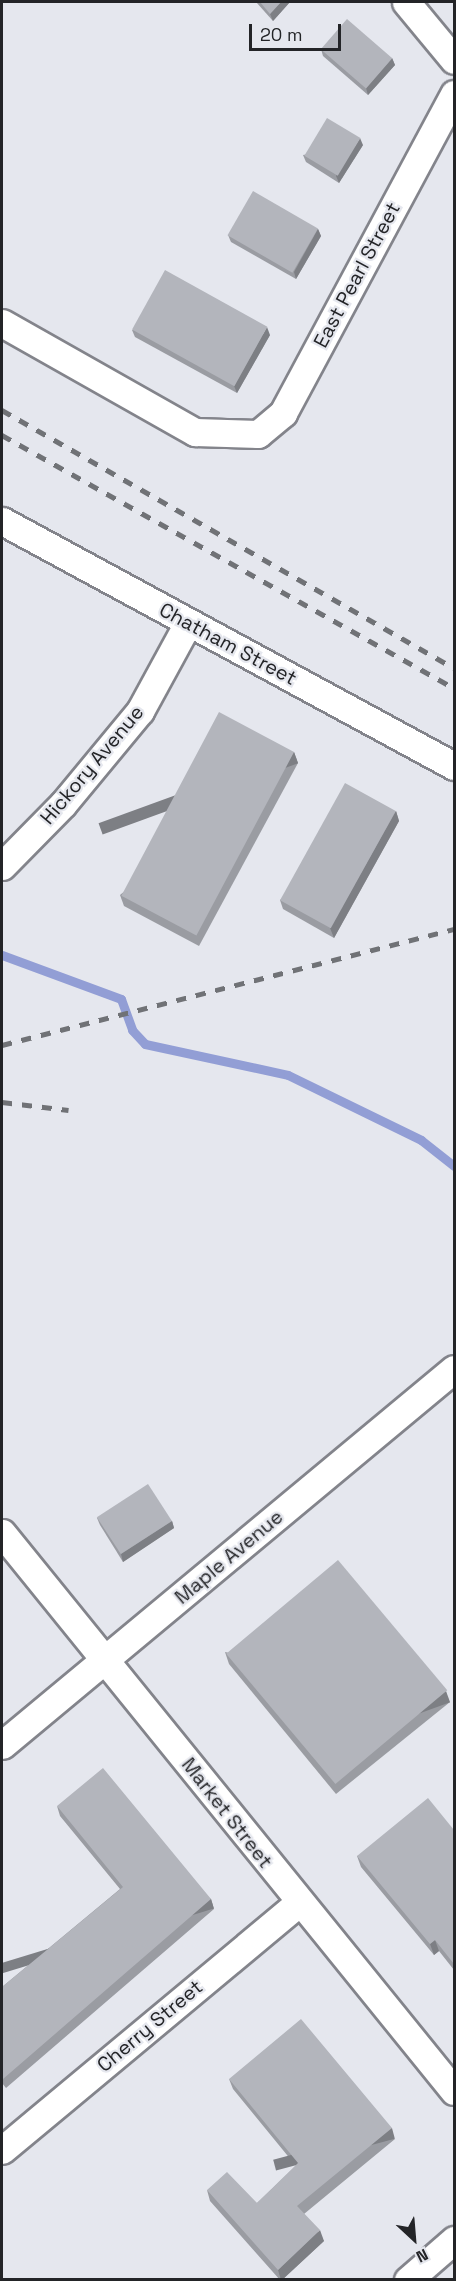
<!DOCTYPE html>
<style>
body{margin:0}
#map{position:relative;width:456px;height:2281px;overflow:hidden;background:#e5e7ee;font-family:"Space Grotesk",sans-serif}
div>[style]{position:absolute}
.stream>*{height:9px;margin:-4.5px;padding:0 4.5px;transform-origin:4.5px;border-radius:4.5px;background:#929ed5}
.roads{filter:drop-shadow(2px 0 #83848b) drop-shadow(-2px 0 #83848b) drop-shadow(0 2px #83848b) drop-shadow(0 -2px #83848b)}
.street>*{height:27px;margin:-13.5px;padding:0 13.5px;transform-origin:13.5px;border-radius:13.5px;background:#fff}
.rail>*{height:4.5px;margin-top:-2.25px;transform-origin:0;background:repeating-linear-gradient(90deg,#707276 0 10px,transparent 0 20px)}
.wall>*{inset:0;background:#9a9ca2}
.shaded-wall>*{inset:0;background:#7d7f84;transform-origin:0 0}
.building>*{inset:0;background:#b3b5bc;transform-origin:0 0}
span{translate:-50% -50%;white-space:nowrap;text-align:center;line-height:1.15;-webkit-text-stroke:4.5px #e5e7ee;paint-order:stroke}
.street-label{font-size:20px;color:#232427}
.frame{position:absolute;inset:0;border:3px solid #232427;pointer-events:none}
.north{position:absolute;left:384px;top:2209px;width:60px;height:60px;-webkit-text-stroke:4px #e5e7ee;paint-order:stroke;rotate:154deg;font-size:16px;font-weight:700;line-height:24px;text-align:center;color:#232427}
.north::after{content:'';display:block;margin:auto;width:21px;height:27px;background:#232427;clip-path:polygon(50% 0,100% 100%,50% 72%,0 100%)}
.scale{position:absolute;left:249px;top:24px;width:92px;height:27px;box-sizing:border-box;border:3px solid #232427;border-top:0;padding-left:8px;font-size:18px;line-height:21px;white-space:nowrap;color:#232427;-webkit-text-stroke:4px #e5e7ee;paint-order:stroke}
</style>
<div id="map">
<div class="stream">
<i style="left:2px;top:955px;width:127px;rotate:20.3deg"></i>
<i style="left:121px;top:999px;width:33px;rotate:70deg"></i>
<i style="left:132px;top:1030px;width:19px;rotate:47deg"></i>
<i style="left:145px;top:1044px;width:146px;rotate:12.2deg"></i>
<i style="left:288px;top:1075px;width:148px;rotate:26deg"></i>
<i style="left:421px;top:1140px;width:42px;rotate:38.2deg"></i>
</div>
<div class="roads">
<div class="street">
<i style="left:406px;top:2px;width:75px;rotate:50.4deg"></i>
<i style="left:2px;top:323px;width:222px;rotate:29.5deg"></i>
<i style="left:195px;top:432px;width:63px;rotate:1.8deg"></i>
<i style="left:258px;top:434px;width:33px;rotate:-40deg"></i>
<i style="left:283px;top:413px;width:362px;rotate:-61.8deg"></i>
<i style="left:2px;top:521px;width:514px;rotate:28.46deg"></i>
<i style="left:2px;top:866px;width:87px;rotate:-45.5deg"></i>
<i style="left:63px;top:804px;width:121px;rotate:-50.4deg"></i>
<i style="left:140px;top:711px;width:100px;rotate:-61.4deg"></i>
<i style="left:2px;top:1533px;width:718px;rotate:50.99deg"></i>
<i style="left:2px;top:1745px;width:588px;rotate:-39.76deg"></i>
<i style="left:2px;top:2150px;width:386px;rotate:-39.8deg"></i>
<i style="left:408px;top:2280px;width:61px;rotate:-41deg"></i>
</div>
</div>
<div class="rail">
<i style="left:2px;top:410px;width:520px;rotate:29.72deg"></i>
<i style="left:2px;top:435px;width:518px;rotate:29.24deg"></i>
<i style="left:2px;top:1045px;width:467px;rotate:-14.4deg"></i>
<i style="left:2px;top:1102px;width:67px;rotate:6.8deg"></i>
</div>
<div class="wall">
<i style="clip-path:polygon(256px 2px,290px 2px,273px 21px)"></i>
<i style="clip-path:polygon(321px 49px,392px 58px,395px 65px,368px 95px,323px 56px)"></i>
<i style="clip-path:polygon(363px 145px,339px 183px,306px 162px,303px 155px)"></i>
<i style="clip-path:polygon(318px 229px,321px 236px,296px 279px,231px 242px,228px 235px)"></i>
<i style="clip-path:polygon(132px 330px,270px 335px,237px 393px,135px 337px)"></i>
<i style="clip-path:polygon(294px 752px,298px 763px,199px 946px,124px 906px,120px 895px)"></i>
<i style="clip-path:polygon(396px 811px,399px 821px,334px 938px,283px 909px,280px 900px)"></i>
<i style="clip-path:polygon(97px 1518px,172px 1521px,174px 1528px,123px 1562px,100px 1525px)"></i>
<i style="clip-path:polygon(225px 1652px,450px 1702px,336px 1794px,229px 1664px)"></i>
<i style="clip-path:polygon(57px 1806px,211px 1899px,214px 1909px,6px 2088px,2px 2083px,2px 1987px,120px 1889px,60px 1816px)"></i>
<i style="clip-path:polygon(454px 1830px,454px 1970px,439px 1951px,434px 1955px,361px 1867px,357px 1856px)"></i>
<i style="clip-path:polygon(229px 2079px,395px 2139px,304px 2214px,324px 2241px,282px 2280px,280px 2280px,210px 2201px,207px 2190px,257px 2203px,296px 2166px,233px 2089px)"></i>
</div>
<div class="shaded-wall">
<i style="clip-path:polygon(281px 2px,290px 2px,273px 21px,270px 14px)"></i>
<i style="clip-path:polygon(392px 58px,395px 65px,368px 95px,366px 88px)"></i>
<i style="clip-path:polygon(360px 138px,363px 145px,339px 183px,336px 176px)"></i>
<i style="clip-path:polygon(318px 229px,321px 236px,296px 279px,294px 272px)"></i>
<i style="clip-path:polygon(267px 327px,270px 335px,237px 393px,234px 386px)"></i>
<i style="left:294px;top:752px;width:12px;height:208px;rotate:70deg"></i>
<i style="clip-path:polygon(396px 811px,399px 821px,334px 938px,330px 928px)"></i>
<i style="clip-path:polygon(172px 1521px,174px 1528px,123px 1562px,121px 1554px)"></i>
<i style="left:446px;top:1691px;width:12px;height:146px;rotate:70deg"></i>
<i style="left:211px;top:1899px;width:10px;height:275px;rotate:73deg"></i>
<i style="clip-path:polygon(435px 1940px,439px 1951px,434px 1955px,430px 1944px)"></i>
<i style="left:392px;top:2128px;width:11px;height:123px;rotate:75deg"></i>
<i style="clip-path:polygon(320px 2230px,324px 2241px,282px 2280px,281px 2280px,278px 2270px)"></i>
</div>
<div class="building">
<i style="clip-path:polygon(260px 2px,281px 2px,270px 14px)"></i>
<i style="left:347px;top:19px;width:60px;height:40px;rotate:41deg"></i>
<i style="left:327px;top:118px;width:39px;height:44px;rotate:31deg"></i>
<i style="left:253px;top:191px;width:75px;height:51px;rotate:30deg"></i>
<i style="left:165px;top:270px;width:117px;height:68px;rotate:29deg"></i>
<i style="left:219px;top:712px;width:85px;height:208px;rotate:28deg"></i>
<i style="left:345px;top:783px;width:58px;height:134px;rotate:29deg"></i>
<i style="left:148px;top:1484px;width:44px;height:61px;rotate:57deg"></i>
<i style="left:338px;top:1560px;width:170px;height:146px;rotate:50deg"></i>
<i style="clip-path:polygon(103px 1768px,211px 1899px,3px 2079px,2px 2078px,2px 1987px,123px 1887px,57px 1806px)"></i>
<i style="clip-path:polygon(428px 1798px,454px 1830px,454px 1964px,435px 1940px,430px 1944px,357px 1856px)"></i>
<i style="clip-path:polygon(301px 2019px,392px 2128px,297px 2206px,320px 2230px,278px 2270px,207px 2190px,227px 2172px,257px 2203px,298px 2163px,229px 2079px)"></i>
</div>
<div class="street-label">
<span style="left:357px;top:275px;rotate:-62deg">East Pearl Street</span>
<span style="left:228px;top:644px;rotate:28deg">Chatham Street</span>
<span style="left:92px;top:765px;rotate:-50deg">Hickory Avenue</span>
<span style="left:229px;top:1557px;rotate:-40deg">Maple Avenue</span>
<span style="left:227px;top:1813px;rotate:52deg">Market Street</span>
<span style="left:150px;top:2026px;rotate:-40deg">Cherry Street</span>
</div>
<div class="frame"></div>
<div class="north">N</div>
<div class="scale">20 m</div>
</div>
